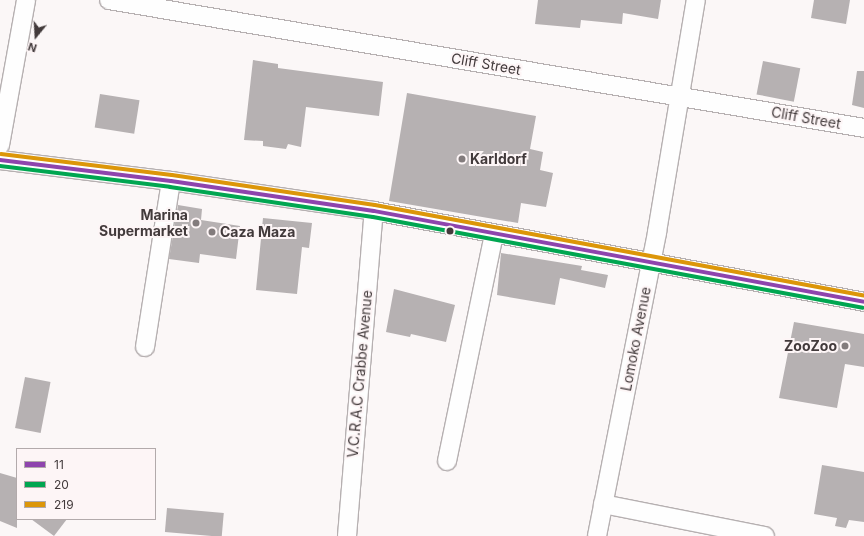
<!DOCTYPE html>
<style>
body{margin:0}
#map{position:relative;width:864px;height:536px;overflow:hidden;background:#fbf7f7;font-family:Inter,sans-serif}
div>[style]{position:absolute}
.building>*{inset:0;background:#b6b1b2;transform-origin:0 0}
.roads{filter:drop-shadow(1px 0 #b6b0b1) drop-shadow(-1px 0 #b6b0b1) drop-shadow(0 1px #b6b0b1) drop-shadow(0 -1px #b6b0b1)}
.minor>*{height:18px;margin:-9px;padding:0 9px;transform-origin:9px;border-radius:9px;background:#fefefe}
.bus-1>*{height:4px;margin:-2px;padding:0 2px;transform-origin:2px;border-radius:2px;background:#8e44ad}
.bus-2>*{height:4px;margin:-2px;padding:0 2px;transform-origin:2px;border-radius:2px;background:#00a651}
.bus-3>*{height:4px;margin:-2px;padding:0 2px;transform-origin:2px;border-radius:2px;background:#dc9609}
.dots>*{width:11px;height:11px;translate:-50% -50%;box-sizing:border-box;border:2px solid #fdf5f6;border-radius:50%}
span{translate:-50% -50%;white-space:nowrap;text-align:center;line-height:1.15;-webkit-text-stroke:4px #fdf5f6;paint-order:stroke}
.street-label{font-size:14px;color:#423a3b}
.poi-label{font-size:14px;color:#423a3b;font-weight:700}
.left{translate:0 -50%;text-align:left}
.right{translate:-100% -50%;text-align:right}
.legend{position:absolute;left:16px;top:448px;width:140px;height:72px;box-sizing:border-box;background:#fdf5f6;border:1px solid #b2aaab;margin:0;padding:5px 7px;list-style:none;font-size:12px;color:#423a3b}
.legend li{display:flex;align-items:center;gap:8px;height:20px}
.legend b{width:20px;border:1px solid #b2aaab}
.north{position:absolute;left:16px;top:16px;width:40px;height:40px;-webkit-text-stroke:3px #fdf5f6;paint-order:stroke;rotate:198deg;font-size:11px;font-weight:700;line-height:16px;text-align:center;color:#423a3b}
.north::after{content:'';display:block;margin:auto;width:14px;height:18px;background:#423a3b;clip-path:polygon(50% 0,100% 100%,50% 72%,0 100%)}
</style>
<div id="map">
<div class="building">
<i style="clip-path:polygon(538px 0,661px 0,658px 19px,623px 13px,622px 24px,581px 20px,580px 28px,535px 24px)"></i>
<i style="clip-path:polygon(814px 0,850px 0,846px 24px,811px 18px)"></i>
<i style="clip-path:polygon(253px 60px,278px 64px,278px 68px,383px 82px,379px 116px,306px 107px,301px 147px,288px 144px,286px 149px,263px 146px,263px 141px,244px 140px)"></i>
<i style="left:763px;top:61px;width:38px;height:34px;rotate:11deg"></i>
<i style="clip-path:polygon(857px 71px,864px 71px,864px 108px,852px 105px)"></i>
<i style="clip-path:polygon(407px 93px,536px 116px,530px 149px,543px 152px,540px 170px,553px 173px,546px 207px,521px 203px,518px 223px,389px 201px)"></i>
<i style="left:100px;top:94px;width:40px;height:34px;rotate:9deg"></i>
<i style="clip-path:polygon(178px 205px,202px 209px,201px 220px,240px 226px,236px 259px,200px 254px,199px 263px,169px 259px)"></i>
<i style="clip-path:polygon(263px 218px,312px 223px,309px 248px,302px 247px,297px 294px,256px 290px)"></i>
<i style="clip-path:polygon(501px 253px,582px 266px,581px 270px,608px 275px,605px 288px,560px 278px,555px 305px,497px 295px)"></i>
<i style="clip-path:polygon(394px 289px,455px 305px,446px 342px,411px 334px,410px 337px,386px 332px)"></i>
<i style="clip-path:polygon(794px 322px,864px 334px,864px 367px,845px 364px,837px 408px,779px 398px)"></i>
<i style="left:25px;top:377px;width:26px;height:52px;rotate:11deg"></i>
<i style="clip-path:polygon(822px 465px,864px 472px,864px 522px,849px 520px,846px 528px,835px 526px,837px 518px,814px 514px)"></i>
<i style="clip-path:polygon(0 473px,17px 478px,17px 528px,0 521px)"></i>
<i style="left:167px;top:508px;width:57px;height:24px;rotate:5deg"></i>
<i style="clip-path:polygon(31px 519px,67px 519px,54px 536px)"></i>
</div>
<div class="roads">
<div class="minor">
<i style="left:109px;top:0;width:766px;rotate:9.62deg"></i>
<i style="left:0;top:145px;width:147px;rotate:-79.8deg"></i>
<i style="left:0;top:160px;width:172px;rotate:7deg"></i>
<i style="left:171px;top:181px;width:205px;rotate:8.4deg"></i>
<i style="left:374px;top:211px;width:498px;rotate:10.5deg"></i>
<i style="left:145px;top:347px;width:168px;rotate:-81.1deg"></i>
<i style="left:447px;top:461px;width:231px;rotate:-78.3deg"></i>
<i style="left:603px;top:504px;width:165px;rotate:11.2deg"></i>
<i style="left:347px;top:536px;width:326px;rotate:-85.3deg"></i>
<i style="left:597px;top:536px;width:310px;rotate:-78.8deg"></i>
<i style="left:657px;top:232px;width:235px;rotate:-80.5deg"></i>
</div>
</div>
<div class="bus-1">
<i style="left:0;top:160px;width:172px;rotate:7deg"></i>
<i style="left:171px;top:181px;width:205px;rotate:8.4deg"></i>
<i style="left:374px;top:211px;width:498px;rotate:10.5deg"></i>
</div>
<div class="bus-2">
<i style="left:0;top:166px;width:171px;rotate:7deg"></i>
<i style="left:170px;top:187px;width:205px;rotate:8.4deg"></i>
<i style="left:373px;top:217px;width:498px;rotate:10.5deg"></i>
</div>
<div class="bus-3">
<i style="left:1px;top:154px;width:172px;rotate:7deg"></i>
<i style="left:172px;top:175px;width:205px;rotate:8.4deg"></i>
<i style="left:375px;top:205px;width:497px;rotate:10.5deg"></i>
</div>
<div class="dots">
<i style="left:462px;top:159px;background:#837c7d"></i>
<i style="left:196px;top:223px;background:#837c7d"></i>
<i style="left:450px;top:231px;background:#423a3b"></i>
<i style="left:212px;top:232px;background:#837c7d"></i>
<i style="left:845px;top:346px;background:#837c7d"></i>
</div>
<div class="street-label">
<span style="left:486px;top:64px;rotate:10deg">Cliff Street</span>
<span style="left:806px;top:118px;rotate:10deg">Cliff Street</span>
<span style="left:636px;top:339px;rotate:-79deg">Lomoko Avenue</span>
<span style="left:360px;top:374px;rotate:-85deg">V.C.R.A.C Crabbe Avenue</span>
</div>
<div class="poi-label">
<span class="left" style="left:470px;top:159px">Karldorf</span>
<span class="right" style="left:188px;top:223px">Marina<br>Supermarket</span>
<span class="left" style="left:220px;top:232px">Caza Maza</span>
<span class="right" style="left:837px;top:346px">ZooZoo</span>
</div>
<ul class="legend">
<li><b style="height:5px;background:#8e44ad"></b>11</li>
<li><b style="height:5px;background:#00a651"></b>20</li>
<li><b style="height:5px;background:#dc9609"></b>219</li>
</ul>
<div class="north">N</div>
</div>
